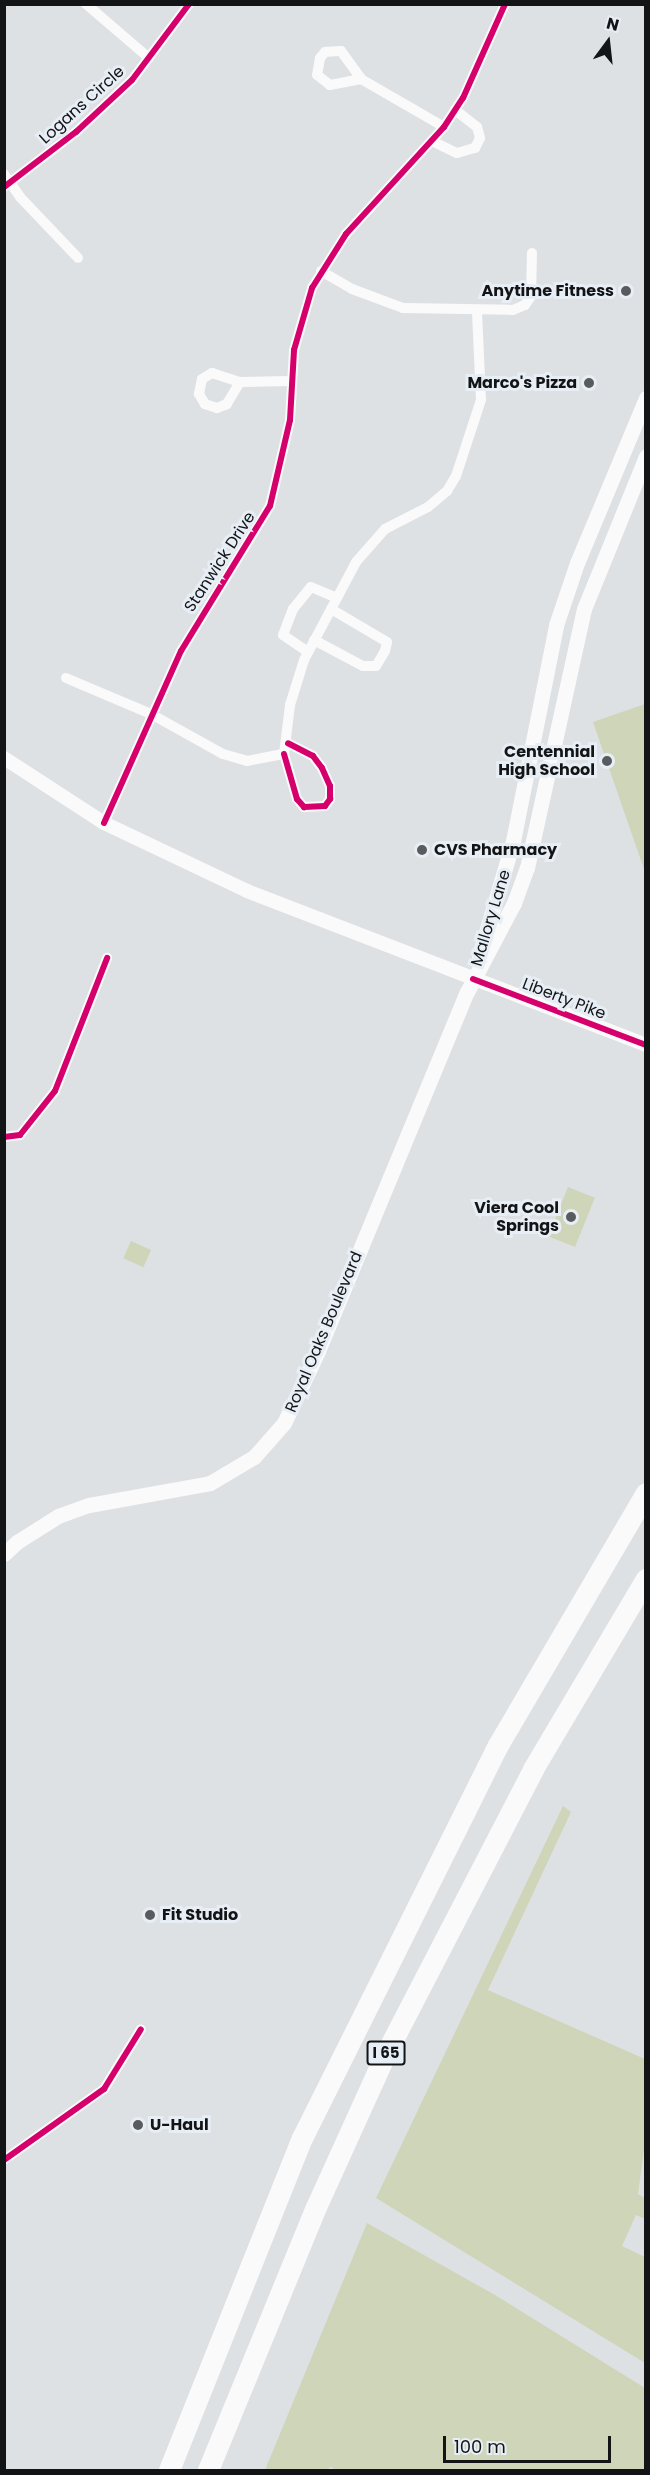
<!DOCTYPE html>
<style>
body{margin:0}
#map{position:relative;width:650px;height:2475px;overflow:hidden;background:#dee1e4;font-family:Poppins,sans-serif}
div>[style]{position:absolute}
.green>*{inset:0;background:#cfd5b9;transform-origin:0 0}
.minor>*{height:10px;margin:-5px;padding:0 5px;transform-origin:5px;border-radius:5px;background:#fafafb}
.tertiary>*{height:14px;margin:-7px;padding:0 7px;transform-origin:7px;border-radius:7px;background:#fafafb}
.secondary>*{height:15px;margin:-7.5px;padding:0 7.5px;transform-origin:7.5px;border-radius:7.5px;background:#fafafb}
.motorway>*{height:21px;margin:-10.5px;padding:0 10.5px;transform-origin:10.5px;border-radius:10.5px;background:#fafafb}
.cycleway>*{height:6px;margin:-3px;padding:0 3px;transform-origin:3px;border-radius:3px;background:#d6006c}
.dots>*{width:16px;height:16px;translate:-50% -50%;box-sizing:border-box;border:3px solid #e7eef5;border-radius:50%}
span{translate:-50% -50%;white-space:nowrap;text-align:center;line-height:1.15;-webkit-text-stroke:6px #e7eef5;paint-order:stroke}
.shield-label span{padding:2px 4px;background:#e7eef5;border:2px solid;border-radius:4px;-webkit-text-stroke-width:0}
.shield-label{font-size:15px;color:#121416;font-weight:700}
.street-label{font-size:16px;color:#121416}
.poi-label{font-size:16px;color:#121416;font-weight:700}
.right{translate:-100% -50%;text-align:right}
.left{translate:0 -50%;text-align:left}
.frame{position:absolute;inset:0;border:6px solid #121416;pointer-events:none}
.north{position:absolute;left:578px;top:12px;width:60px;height:60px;-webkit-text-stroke:4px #e7eef5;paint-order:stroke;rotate:15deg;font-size:16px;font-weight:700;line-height:24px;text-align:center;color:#121416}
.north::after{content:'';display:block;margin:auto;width:21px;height:27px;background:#121416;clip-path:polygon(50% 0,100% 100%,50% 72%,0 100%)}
.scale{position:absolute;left:443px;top:2436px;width:168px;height:27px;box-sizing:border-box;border:3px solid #121416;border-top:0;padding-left:8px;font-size:18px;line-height:21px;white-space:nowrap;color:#121416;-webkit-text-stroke:4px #e7eef5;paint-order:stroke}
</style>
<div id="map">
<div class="green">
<i style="clip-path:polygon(645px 704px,646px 704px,645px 872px,593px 722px)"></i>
<i style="left:568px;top:1187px;width:29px;height:53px;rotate:22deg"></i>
<i style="left:131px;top:1241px;width:22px;height:19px;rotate:24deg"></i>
<i style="clip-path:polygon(563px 1806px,571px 1812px,488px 1990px,645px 2059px,645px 2142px,638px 2194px,645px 2198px,645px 2219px,636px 2215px,622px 2246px,645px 2257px,645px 2363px,376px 2198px)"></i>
<i style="clip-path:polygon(367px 2223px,495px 2295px,645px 2388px,645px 2470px,337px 2470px,330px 2467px,328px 2470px,265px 2470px)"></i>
</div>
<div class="minor">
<i style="left:86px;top:4px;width:83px;rotate:40.6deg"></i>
<i style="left:341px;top:51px;width:34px;rotate:54deg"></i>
<i style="left:361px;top:79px;width:32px;rotate:169deg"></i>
<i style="left:330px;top:85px;width:16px;rotate:-142deg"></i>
<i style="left:317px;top:75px;width:17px;rotate:-80deg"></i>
<i style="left:320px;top:58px;width:8px;rotate:-50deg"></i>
<i style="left:325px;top:52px;width:16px;rotate:-4deg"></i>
<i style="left:361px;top:79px;width:96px;rotate:30deg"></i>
<i style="left:434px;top:142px;width:25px;rotate:26deg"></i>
<i style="left:457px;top:153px;width:19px;rotate:-16deg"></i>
<i style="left:475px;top:148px;width:11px;rotate:-63deg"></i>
<i style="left:480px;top:138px;width:11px;rotate:-105deg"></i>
<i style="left:477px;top:127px;width:28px;rotate:-142deg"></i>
<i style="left:4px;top:174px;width:28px;rotate:55deg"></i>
<i style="left:20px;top:197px;width:84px;rotate:46.4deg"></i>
<i style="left:4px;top:187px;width:91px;rotate:-37.4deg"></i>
<i style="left:76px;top:132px;width:76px;rotate:-42.9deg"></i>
<i style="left:132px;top:80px;width:95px;rotate:-53.1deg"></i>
<i style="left:321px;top:271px;width:36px;rotate:30deg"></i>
<i style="left:352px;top:289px;width:54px;rotate:20.4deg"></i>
<i style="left:403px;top:308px;width:110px;rotate:1deg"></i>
<i style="left:513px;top:310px;width:13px;rotate:-23deg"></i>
<i style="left:525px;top:305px;width:11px;rotate:-56deg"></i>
<i style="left:531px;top:296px;width:43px;rotate:-88.7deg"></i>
<i style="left:240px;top:382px;width:26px;rotate:121deg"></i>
<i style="left:227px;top:404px;width:11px;rotate:158deg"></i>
<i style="left:217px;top:408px;width:13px;rotate:-162deg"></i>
<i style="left:205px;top:404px;width:12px;rotate:-121deg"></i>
<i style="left:199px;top:394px;width:15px;rotate:-79deg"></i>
<i style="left:202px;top:379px;width:12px;rotate:-31deg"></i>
<i style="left:212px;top:373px;width:29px;rotate:18deg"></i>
<i style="left:240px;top:382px;width:50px;rotate:-1.1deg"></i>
<i style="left:314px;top:640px;width:55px;rotate:28deg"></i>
<i style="left:363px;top:666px;width:13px"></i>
<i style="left:376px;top:666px;width:17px;rotate:-59deg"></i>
<i style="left:385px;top:651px;width:9px;rotate:-77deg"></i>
<i style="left:387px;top:642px;width:65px;rotate:-149.5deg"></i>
<i style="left:308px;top:652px;width:30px;rotate:-146deg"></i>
<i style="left:283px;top:635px;width:28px;rotate:-69deg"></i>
<i style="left:293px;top:609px;width:28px;rotate:-51deg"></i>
<i style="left:311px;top:587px;width:28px;rotate:23deg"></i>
<i style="left:66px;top:678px;width:92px;rotate:23deg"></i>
<i style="left:151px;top:714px;width:82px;rotate:29.1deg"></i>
<i style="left:223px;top:754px;width:25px;rotate:16deg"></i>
<i style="left:247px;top:761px;width:38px;rotate:-11deg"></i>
<i style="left:284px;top:754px;width:49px;rotate:-83deg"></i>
<i style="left:290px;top:705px;width:47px;rotate:-72.7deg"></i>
<i style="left:304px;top:660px;width:111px;rotate:-62deg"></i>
<i style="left:356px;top:562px;width:44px;rotate:-48.7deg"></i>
<i style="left:385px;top:529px;width:48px;rotate:-27.1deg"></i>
<i style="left:428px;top:507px;width:25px;rotate:-40deg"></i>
<i style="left:447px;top:491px;width:17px;rotate:-59deg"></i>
<i style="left:456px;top:476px;width:80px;rotate:-71.8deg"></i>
<i style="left:481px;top:400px;width:88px;rotate:-92.6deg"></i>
<i style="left:284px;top:754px;width:47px;rotate:73.9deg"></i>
<i style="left:297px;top:799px;width:11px;rotate:49deg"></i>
<i style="left:304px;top:807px;width:21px;rotate:-3deg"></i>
<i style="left:325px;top:806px;width:9px;rotate:-54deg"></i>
<i style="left:330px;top:799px;width:13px;rotate:-90deg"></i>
<i style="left:330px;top:786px;width:20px;rotate:-114deg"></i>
<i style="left:322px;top:768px;width:15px;rotate:-127deg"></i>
<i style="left:313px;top:756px;width:28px;rotate:-153deg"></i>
<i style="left:104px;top:823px;width:188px;rotate:-65.9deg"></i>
<i style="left:181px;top:651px;width:170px;rotate:-58.5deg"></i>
<i style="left:270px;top:506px;width:88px;rotate:-76.9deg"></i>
<i style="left:290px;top:420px;width:70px;rotate:-86.7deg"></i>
<i style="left:294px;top:350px;width:65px;rotate:-73.8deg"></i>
<i style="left:312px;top:288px;width:64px;rotate:-57.8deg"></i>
<i style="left:346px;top:234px;width:145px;rotate:-47.5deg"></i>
<i style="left:444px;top:127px;width:35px;rotate:-57deg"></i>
<i style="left:463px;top:98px;width:103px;rotate:-65.9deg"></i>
<i style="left:4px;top:1137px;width:16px;rotate:-7deg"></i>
<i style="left:20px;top:1135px;width:56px;rotate:-51.5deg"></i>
<i style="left:55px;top:1091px;width:143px;rotate:-68.6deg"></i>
<i style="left:4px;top:2160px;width:123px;rotate:-35.4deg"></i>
<i style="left:104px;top:2089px;width:70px;rotate:-58.3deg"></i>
</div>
<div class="tertiary">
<i style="left:4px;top:758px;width:119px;rotate:33deg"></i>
<i style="left:104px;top:823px;width:158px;rotate:25.4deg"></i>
<i style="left:247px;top:891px;width:428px;rotate:21.1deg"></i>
</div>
<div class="secondary">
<i style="left:479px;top:956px;width:120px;rotate:-73.5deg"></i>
<i style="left:513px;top:841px;width:220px;rotate:-78.7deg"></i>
<i style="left:556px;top:625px;width:65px;rotate:-71.3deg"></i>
<i style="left:577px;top:563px;width:179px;rotate:-67.3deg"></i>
<i style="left:4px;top:1554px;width:18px;rotate:-43deg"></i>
<i style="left:17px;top:1542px;width:49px;rotate:-32.4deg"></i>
<i style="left:58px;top:1516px;width:33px;rotate:-20deg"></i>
<i style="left:89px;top:1505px;width:123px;rotate:-10.3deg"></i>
<i style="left:210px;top:1483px;width:51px;rotate:-30.6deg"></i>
<i style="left:254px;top:1457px;width:45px;rotate:-48.6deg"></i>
<i style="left:284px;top:1423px;width:80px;rotate:-64.7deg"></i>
<i style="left:318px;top:1351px;width:389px;rotate:-67.5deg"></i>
<i style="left:467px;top:992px;width:101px;rotate:-62.2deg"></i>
<i style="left:514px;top:903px;width:37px;rotate:-70deg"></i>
<i style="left:527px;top:868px;width:265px;rotate:-77.6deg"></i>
<i style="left:584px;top:609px;width:165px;rotate:-67.9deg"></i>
</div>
<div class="motorway">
<i style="left:169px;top:2470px;width:358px;rotate:-68.2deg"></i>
<i style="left:302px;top:2138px;width:439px;rotate:-63.5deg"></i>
<i style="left:498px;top:1745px;width:292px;rotate:-59.6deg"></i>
<i style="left:208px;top:2470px;width:284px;rotate:-67.7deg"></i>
<i style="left:316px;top:2207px;width:167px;rotate:-65.6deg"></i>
<i style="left:385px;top:2055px;width:322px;rotate:-62.6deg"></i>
<i style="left:533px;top:1769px;width:221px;rotate:-59.3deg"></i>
</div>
<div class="cycleway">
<i style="left:4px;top:187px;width:91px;rotate:-37.4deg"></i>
<i style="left:76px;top:132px;width:76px;rotate:-42.9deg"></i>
<i style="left:132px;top:80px;width:95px;rotate:-53.1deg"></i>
<i style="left:284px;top:754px;width:47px;rotate:73.9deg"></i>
<i style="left:297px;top:799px;width:11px;rotate:49deg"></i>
<i style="left:304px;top:807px;width:21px;rotate:-3deg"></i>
<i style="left:325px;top:806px;width:9px;rotate:-54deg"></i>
<i style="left:330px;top:799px;width:13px;rotate:-90deg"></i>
<i style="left:330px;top:786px;width:20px;rotate:-114deg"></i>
<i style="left:322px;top:768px;width:15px;rotate:-127deg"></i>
<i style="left:313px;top:756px;width:28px;rotate:-153deg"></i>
<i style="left:104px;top:823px;width:188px;rotate:-65.9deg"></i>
<i style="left:181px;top:651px;width:170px;rotate:-58.5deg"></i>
<i style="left:270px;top:506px;width:88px;rotate:-76.9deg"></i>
<i style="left:290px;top:420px;width:70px;rotate:-86.7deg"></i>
<i style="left:294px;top:350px;width:65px;rotate:-73.8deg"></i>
<i style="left:312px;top:288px;width:64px;rotate:-57.8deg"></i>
<i style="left:346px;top:234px;width:145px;rotate:-47.5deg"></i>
<i style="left:444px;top:127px;width:35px;rotate:-57deg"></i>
<i style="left:463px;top:98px;width:103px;rotate:-65.9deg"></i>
<i style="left:473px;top:979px;width:185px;rotate:20.9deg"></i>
<i style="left:4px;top:1137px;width:16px;rotate:-7deg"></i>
<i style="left:20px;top:1135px;width:56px;rotate:-51.5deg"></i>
<i style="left:55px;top:1091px;width:143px;rotate:-68.6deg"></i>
<i style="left:4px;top:2160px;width:123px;rotate:-35.4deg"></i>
<i style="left:104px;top:2089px;width:70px;rotate:-58.3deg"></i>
</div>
<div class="dots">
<i style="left:626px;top:291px;background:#595c5e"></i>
<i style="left:589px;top:383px;background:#595c5e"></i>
<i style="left:607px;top:761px;background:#595c5e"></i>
<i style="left:422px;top:850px;background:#595c5e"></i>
<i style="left:571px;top:1217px;background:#595c5e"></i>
<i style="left:150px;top:1915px;background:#595c5e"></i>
<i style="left:138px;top:2125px;background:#595c5e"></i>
</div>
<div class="shield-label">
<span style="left:386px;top:2053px">I 65</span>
</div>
<div class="street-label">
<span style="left:82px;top:105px;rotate:-42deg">Logans Circle</span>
<span style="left:220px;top:562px;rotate:-57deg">Stanwick Drive</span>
<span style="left:491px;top:918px;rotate:-73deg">Mallory Lane</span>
<span style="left:564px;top:999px;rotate:21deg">Liberty Pike</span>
<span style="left:324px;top:1332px;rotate:-67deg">Royal Oaks Boulevard</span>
</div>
<div class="poi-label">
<span class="right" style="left:614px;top:291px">Anytime Fitness</span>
<span class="right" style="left:577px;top:383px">Marco's Pizza</span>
<span class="right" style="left:595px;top:761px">Centennial<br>High School</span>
<span class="left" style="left:434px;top:850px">CVS Pharmacy</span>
<span class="right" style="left:559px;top:1217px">Viera Cool<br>Springs</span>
<span class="left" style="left:162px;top:1915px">Fit Studio</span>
<span class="left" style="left:150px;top:2125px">U-Haul</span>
</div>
<div class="frame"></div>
<div class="north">N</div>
<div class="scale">100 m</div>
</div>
